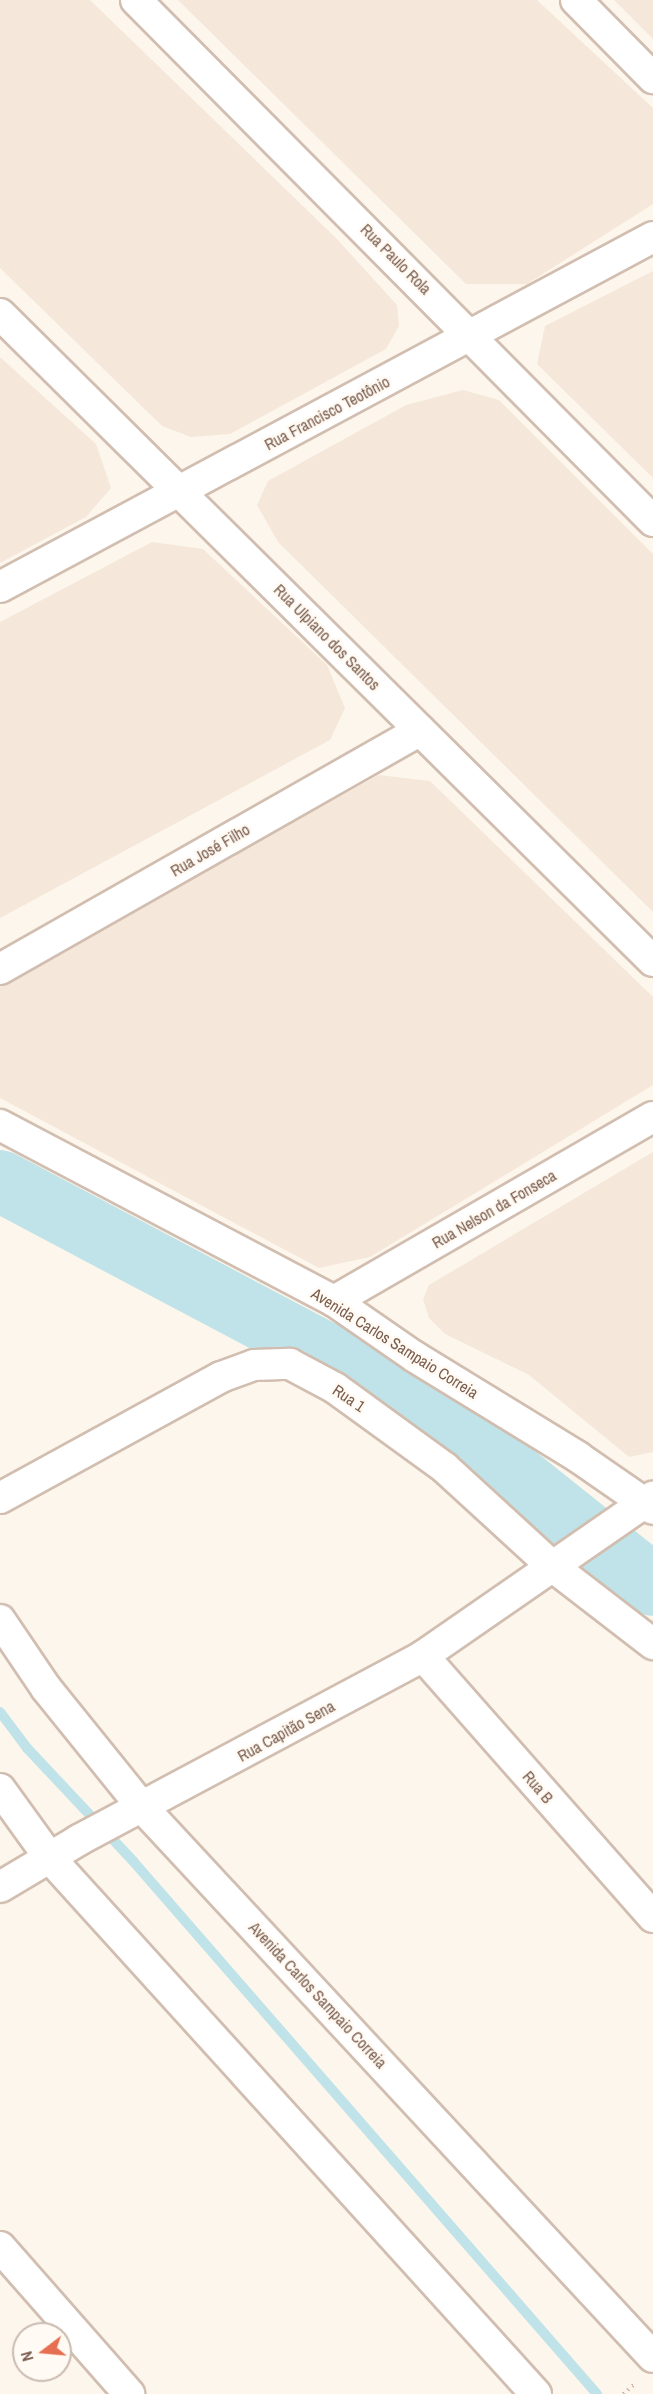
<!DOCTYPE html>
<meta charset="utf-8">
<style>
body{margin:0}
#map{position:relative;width:653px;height:2394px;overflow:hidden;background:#fdf6ec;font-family:"Archivo Narrow",sans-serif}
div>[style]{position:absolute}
.residential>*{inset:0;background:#f5e8da}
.stream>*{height:10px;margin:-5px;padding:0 5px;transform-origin:5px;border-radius:5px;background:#bfe3e8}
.river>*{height:62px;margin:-31px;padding:0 31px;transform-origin:31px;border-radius:31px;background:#bfe3e8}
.path>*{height:4px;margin-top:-2px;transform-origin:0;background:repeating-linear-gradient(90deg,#d9b8a5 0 1.5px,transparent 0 6px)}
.roads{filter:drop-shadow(2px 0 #d1beb0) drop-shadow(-2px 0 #d1beb0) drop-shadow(0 2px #d1beb0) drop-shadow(0 -2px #d1beb0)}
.minor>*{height:30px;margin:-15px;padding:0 15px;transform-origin:15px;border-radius:15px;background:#fff}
span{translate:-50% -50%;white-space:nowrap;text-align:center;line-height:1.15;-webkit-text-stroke:5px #fffaf3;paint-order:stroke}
.street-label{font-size:16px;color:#7a5c4d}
.north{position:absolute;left:12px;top:2322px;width:60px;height:60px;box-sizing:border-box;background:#fffaf3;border:2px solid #cabbb1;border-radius:50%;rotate:254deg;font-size:16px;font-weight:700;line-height:24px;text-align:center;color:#7a5c4d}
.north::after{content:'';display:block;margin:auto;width:21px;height:27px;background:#e76f51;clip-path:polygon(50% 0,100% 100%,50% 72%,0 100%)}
</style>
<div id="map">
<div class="residential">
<i style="clip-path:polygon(0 0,90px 0,337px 239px,397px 305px,399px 326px,386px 349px,230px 434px,191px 437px,162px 426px,0 268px)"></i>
<i style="clip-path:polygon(178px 0,537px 0,653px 108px,653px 204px,527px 284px,466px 284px)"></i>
<i style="clip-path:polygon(615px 0,653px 0,653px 39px,614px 0)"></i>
<i style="clip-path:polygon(653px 271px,653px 478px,537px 364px,545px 326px)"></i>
<i style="clip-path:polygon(0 357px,96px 444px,111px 488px,86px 517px,0 563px)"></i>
<i style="clip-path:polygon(463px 390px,499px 400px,653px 554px,653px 912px,278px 542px,257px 505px,268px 481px,406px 405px)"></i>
<i style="clip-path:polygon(152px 542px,203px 549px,327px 665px,345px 708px,330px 740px,0 918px,0 622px)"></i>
<i style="clip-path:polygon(379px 775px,430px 781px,653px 997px,653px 1085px,370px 1257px,319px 1268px,0 1098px,0 984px)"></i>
<i style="clip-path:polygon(653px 1152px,653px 1452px,629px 1457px,529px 1375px,445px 1334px,429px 1318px,423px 1299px,429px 1285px)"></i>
</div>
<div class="stream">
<i style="left:0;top:1712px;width:45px;rotate:53.1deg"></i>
<i style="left:27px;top:1748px;width:155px;rotate:46.8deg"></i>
<i style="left:133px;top:1861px;width:707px;rotate:48.96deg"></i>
</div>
<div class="river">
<i style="left:0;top:1181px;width:416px;rotate:27.9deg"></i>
<i style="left:368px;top:1376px;width:169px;rotate:33.7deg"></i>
<i style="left:509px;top:1470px;width:184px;rotate:38.6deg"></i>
</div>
<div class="path">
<i style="left:623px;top:2394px;width:17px;rotate:-40deg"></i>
</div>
<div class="roads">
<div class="minor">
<i style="left:136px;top:0;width:734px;rotate:45.22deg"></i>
<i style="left:576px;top:0;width:110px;rotate:45.4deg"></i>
<i style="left:0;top:314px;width:919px;rotate:44.74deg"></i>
<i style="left:0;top:587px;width:741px;rotate:-28.19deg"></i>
<i style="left:0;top:969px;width:483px;rotate:-29.6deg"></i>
<i style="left:0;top:1125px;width:378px;rotate:27.8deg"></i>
<i style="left:334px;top:1301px;width:98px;rotate:34.7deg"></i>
<i style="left:415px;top:1357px;width:191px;rotate:31.5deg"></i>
<i style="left:578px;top:1457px;width:91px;rotate:34.7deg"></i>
<i style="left:334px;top:1301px;width:368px;rotate:-30deg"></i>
<i style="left:0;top:1498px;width:252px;rotate:-28.7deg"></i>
<i style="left:221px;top:1377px;width:35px;rotate:-20deg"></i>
<i style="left:254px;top:1365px;width:36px;rotate:-2deg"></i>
<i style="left:290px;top:1364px;width:51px;rotate:28.1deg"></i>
<i style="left:335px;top:1388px;width:136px;rotate:36deg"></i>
<i style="left:445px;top:1468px;width:145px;rotate:42.5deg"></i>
<i style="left:552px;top:1566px;width:128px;rotate:37.7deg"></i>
<i style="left:0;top:1620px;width:82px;rotate:55.9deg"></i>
<i style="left:46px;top:1688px;width:154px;rotate:51.1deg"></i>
<i style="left:143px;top:1808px;width:749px;rotate:47.11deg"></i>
<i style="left:423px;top:1656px;width:348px;rotate:48.6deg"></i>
<i style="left:0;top:1789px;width:84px;rotate:54.2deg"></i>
<i style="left:49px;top:1857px;width:725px;rotate:47.8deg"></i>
<i style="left:0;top:1887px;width:92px;rotate:-30.7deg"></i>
<i style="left:79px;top:1840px;width:390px;rotate:-28.1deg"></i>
<i style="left:423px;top:1656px;width:280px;rotate:-34.7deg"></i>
<i style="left:0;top:2247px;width:196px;rotate:48.7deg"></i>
</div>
</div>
<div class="street-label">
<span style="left:396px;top:259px;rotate:45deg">Rua Paulo Rola</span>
<span style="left:327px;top:413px;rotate:-28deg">Rua Francisco Teotônio</span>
<span style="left:327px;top:637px;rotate:45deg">Rua Ulpiano dos Santos</span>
<span style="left:210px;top:850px;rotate:-30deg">Rua José Filho</span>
<span style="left:494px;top:1209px;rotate:-30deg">Rua Nelson da Fonseca</span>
<span style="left:395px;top:1343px;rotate:32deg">Avenida Carlos Sampaio Correia</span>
<span style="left:349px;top:1398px;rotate:34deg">Rua 1</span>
<span style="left:286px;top:1731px;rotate:-29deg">Rua Capitão Sena</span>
<span style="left:538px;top:1787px;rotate:49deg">Rua B</span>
<span style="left:318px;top:1995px;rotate:47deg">Avenida Carlos Sampaio Correia</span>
</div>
<div class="north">N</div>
</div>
